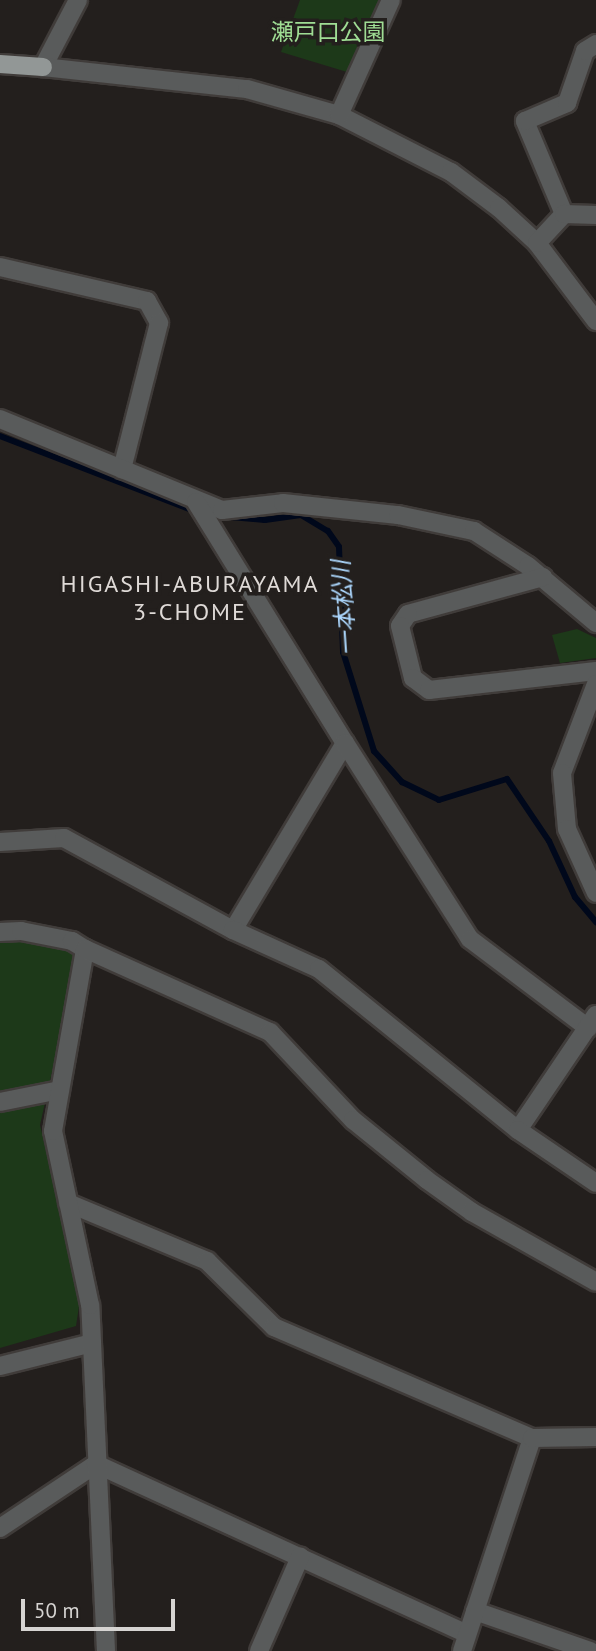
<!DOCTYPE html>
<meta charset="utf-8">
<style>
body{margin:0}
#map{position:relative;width:596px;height:1651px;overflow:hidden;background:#231f1d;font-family:"PT Sans","Noto Sans JP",sans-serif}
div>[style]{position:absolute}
.green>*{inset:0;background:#1d3919}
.stream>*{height:6px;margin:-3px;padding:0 3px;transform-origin:3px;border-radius:3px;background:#00081b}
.roads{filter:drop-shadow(2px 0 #403c3a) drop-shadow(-2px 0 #403c3a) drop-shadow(0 2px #403c3a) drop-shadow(0 -2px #403c3a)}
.minor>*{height:18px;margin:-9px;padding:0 9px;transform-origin:9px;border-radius:9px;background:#595b5b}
.major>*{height:18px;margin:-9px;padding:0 9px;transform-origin:9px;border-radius:9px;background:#929796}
span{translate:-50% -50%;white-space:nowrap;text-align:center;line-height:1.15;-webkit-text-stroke:7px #231f1d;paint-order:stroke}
.park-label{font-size:23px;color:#9fdd94}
.neighbourhood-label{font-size:24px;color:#dfdad7;letter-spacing:2px}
.water-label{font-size:24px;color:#acd7fd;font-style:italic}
.scale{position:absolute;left:21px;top:1599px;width:154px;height:32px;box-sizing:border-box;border:4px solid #d6d4d2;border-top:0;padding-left:9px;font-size:21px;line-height:24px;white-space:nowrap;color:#d6d4d2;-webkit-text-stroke:5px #231f1d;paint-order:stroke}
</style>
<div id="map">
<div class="green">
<i style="clip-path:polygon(300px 0,379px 0,347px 72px,281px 52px)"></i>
<i style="clip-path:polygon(577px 629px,596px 638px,596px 658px,560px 663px,552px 635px)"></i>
<i style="clip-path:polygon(18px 940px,69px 947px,77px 961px,40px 1125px,80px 1300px,76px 1326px,0 1348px,0 941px)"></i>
</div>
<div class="stream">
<i style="left:0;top:436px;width:211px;rotate:21.1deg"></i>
<i style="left:208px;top:515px;width:57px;rotate:5deg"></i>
<i style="left:265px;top:520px;width:36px;rotate:-8deg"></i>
<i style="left:301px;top:515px;width:31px;rotate:31deg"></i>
<i style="left:328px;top:531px;width:19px;rotate:55deg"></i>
<i style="left:339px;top:547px;width:105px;rotate:87.8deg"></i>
<i style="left:343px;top:652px;width:104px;rotate:72.6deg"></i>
<i style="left:374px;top:751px;width:42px;rotate:47.9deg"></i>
<i style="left:402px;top:782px;width:41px;rotate:25.9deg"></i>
<i style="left:439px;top:800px;width:71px;rotate:-17.2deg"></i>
<i style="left:507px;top:779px;width:75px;rotate:55.9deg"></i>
<i style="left:549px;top:841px;width:62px;rotate:65.1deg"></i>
<i style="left:575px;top:897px;width:33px;rotate:50deg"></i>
</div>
<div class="roads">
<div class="minor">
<i style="left:78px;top:0;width:76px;rotate:117.6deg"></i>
<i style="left:43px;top:67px;width:205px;rotate:6.2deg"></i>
<i style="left:247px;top:89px;width:96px;rotate:15.8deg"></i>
<i style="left:339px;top:115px;width:126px;rotate:27deg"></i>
<i style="left:451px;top:172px;width:60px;rotate:36.9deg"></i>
<i style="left:499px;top:208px;width:52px;rotate:42.6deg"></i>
<i style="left:537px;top:243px;width:98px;rotate:52.9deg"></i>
<i style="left:339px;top:115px;width:126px;rotate:-65.7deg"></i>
<i style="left:564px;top:214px;width:101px;rotate:-112.8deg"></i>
<i style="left:525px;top:121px;width:46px;rotate:-23.2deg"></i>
<i style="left:567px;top:103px;width:55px;rotate:-70.9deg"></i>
<i style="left:585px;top:51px;width:13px;rotate:-32deg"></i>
<i style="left:537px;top:243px;width:40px;rotate:-47deg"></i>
<i style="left:564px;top:214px;width:32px;rotate:2deg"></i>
<i style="left:0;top:267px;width:151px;rotate:13deg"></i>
<i style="left:147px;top:301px;width:25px;rotate:61deg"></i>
<i style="left:159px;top:323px;width:151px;rotate:104.2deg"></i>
<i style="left:0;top:419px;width:240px;rotate:22.3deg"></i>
<i style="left:222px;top:510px;width:61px;rotate:-6.5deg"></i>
<i style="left:283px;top:503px;width:116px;rotate:6deg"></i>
<i style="left:398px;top:515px;width:78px;rotate:11.9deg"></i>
<i style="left:474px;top:531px;width:64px;rotate:32.9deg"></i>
<i style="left:528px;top:566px;width:89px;rotate:40deg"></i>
<i style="left:196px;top:502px;width:283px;rotate:58.3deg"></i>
<i style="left:345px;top:743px;width:218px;rotate:120.9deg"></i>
<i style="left:543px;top:577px;width:140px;rotate:164.7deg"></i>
<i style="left:408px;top:614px;width:14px;rotate:124deg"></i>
<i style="left:400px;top:626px;width:54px;rotate:76deg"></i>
<i style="left:413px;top:678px;width:20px;rotate:37deg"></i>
<i style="left:429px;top:690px;width:168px;rotate:-6.5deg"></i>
<i style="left:596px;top:684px;width:95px;rotate:110.9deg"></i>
<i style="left:562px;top:773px;width:56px;rotate:84.9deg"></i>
<i style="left:567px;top:829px;width:70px;rotate:65.6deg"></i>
<i style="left:345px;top:743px;width:232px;rotate:57.5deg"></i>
<i style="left:470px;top:939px;width:148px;rotate:37deg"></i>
<i style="left:0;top:842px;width:64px;rotate:-3.6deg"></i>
<i style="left:64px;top:838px;width:192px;rotate:28.6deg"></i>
<i style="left:233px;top:930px;width:94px;rotate:24.4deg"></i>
<i style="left:319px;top:969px;width:256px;rotate:39deg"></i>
<i style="left:518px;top:1130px;width:139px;rotate:-55.9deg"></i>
<i style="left:0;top:932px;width:21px;rotate:-3deg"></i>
<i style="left:21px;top:931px;width:52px;rotate:11.1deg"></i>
<i style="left:72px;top:941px;width:15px;rotate:32deg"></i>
<i style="left:0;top:1102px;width:61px;rotate:-11.3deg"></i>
<i style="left:518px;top:1130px;width:94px;rotate:34.2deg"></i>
<i style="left:68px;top:1203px;width:151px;rotate:22.6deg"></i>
<i style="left:207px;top:1261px;width:94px;rotate:44.6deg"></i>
<i style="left:274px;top:1327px;width:281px;rotate:23.3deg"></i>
<i style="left:0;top:1366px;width:95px;rotate:-14deg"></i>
<i style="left:0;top:1528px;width:115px;rotate:-33.7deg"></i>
<i style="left:96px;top:1464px;width:408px;rotate:24.6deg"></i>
<i style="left:475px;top:1611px;width:122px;rotate:19.2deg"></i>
<i style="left:106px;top:1651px;width:346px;rotate:-92.6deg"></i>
<i style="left:90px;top:1305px;width:178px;rotate:-102deg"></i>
<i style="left:53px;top:1131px;width:185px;rotate:-80deg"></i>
<i style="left:85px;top:949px;width:203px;rotate:24.2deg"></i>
<i style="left:270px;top:1032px;width:121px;rotate:46.7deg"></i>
<i style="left:353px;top:1120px;width:95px;rotate:39deg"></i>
<i style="left:427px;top:1180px;width:55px;rotate:35.4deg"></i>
<i style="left:472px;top:1212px;width:142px;rotate:29.4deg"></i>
<i style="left:259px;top:1651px;width:103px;rotate:-66.4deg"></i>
<i style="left:462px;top:1651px;width:224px;rotate:-71.8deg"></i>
<i style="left:532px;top:1438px;width:64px;rotate:-0.9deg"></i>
</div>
<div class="major">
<i style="left:0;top:64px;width:43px;rotate:4deg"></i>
</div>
</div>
<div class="park-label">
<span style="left:328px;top:32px">瀬戸口公園</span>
</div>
<div class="neighbourhood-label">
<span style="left:190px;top:598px">HIGASHI-ABURAYAMA<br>3-CHOME</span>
</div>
<div class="water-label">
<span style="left:344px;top:608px;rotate:-94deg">一本松川</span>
</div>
<div class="scale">50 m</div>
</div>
